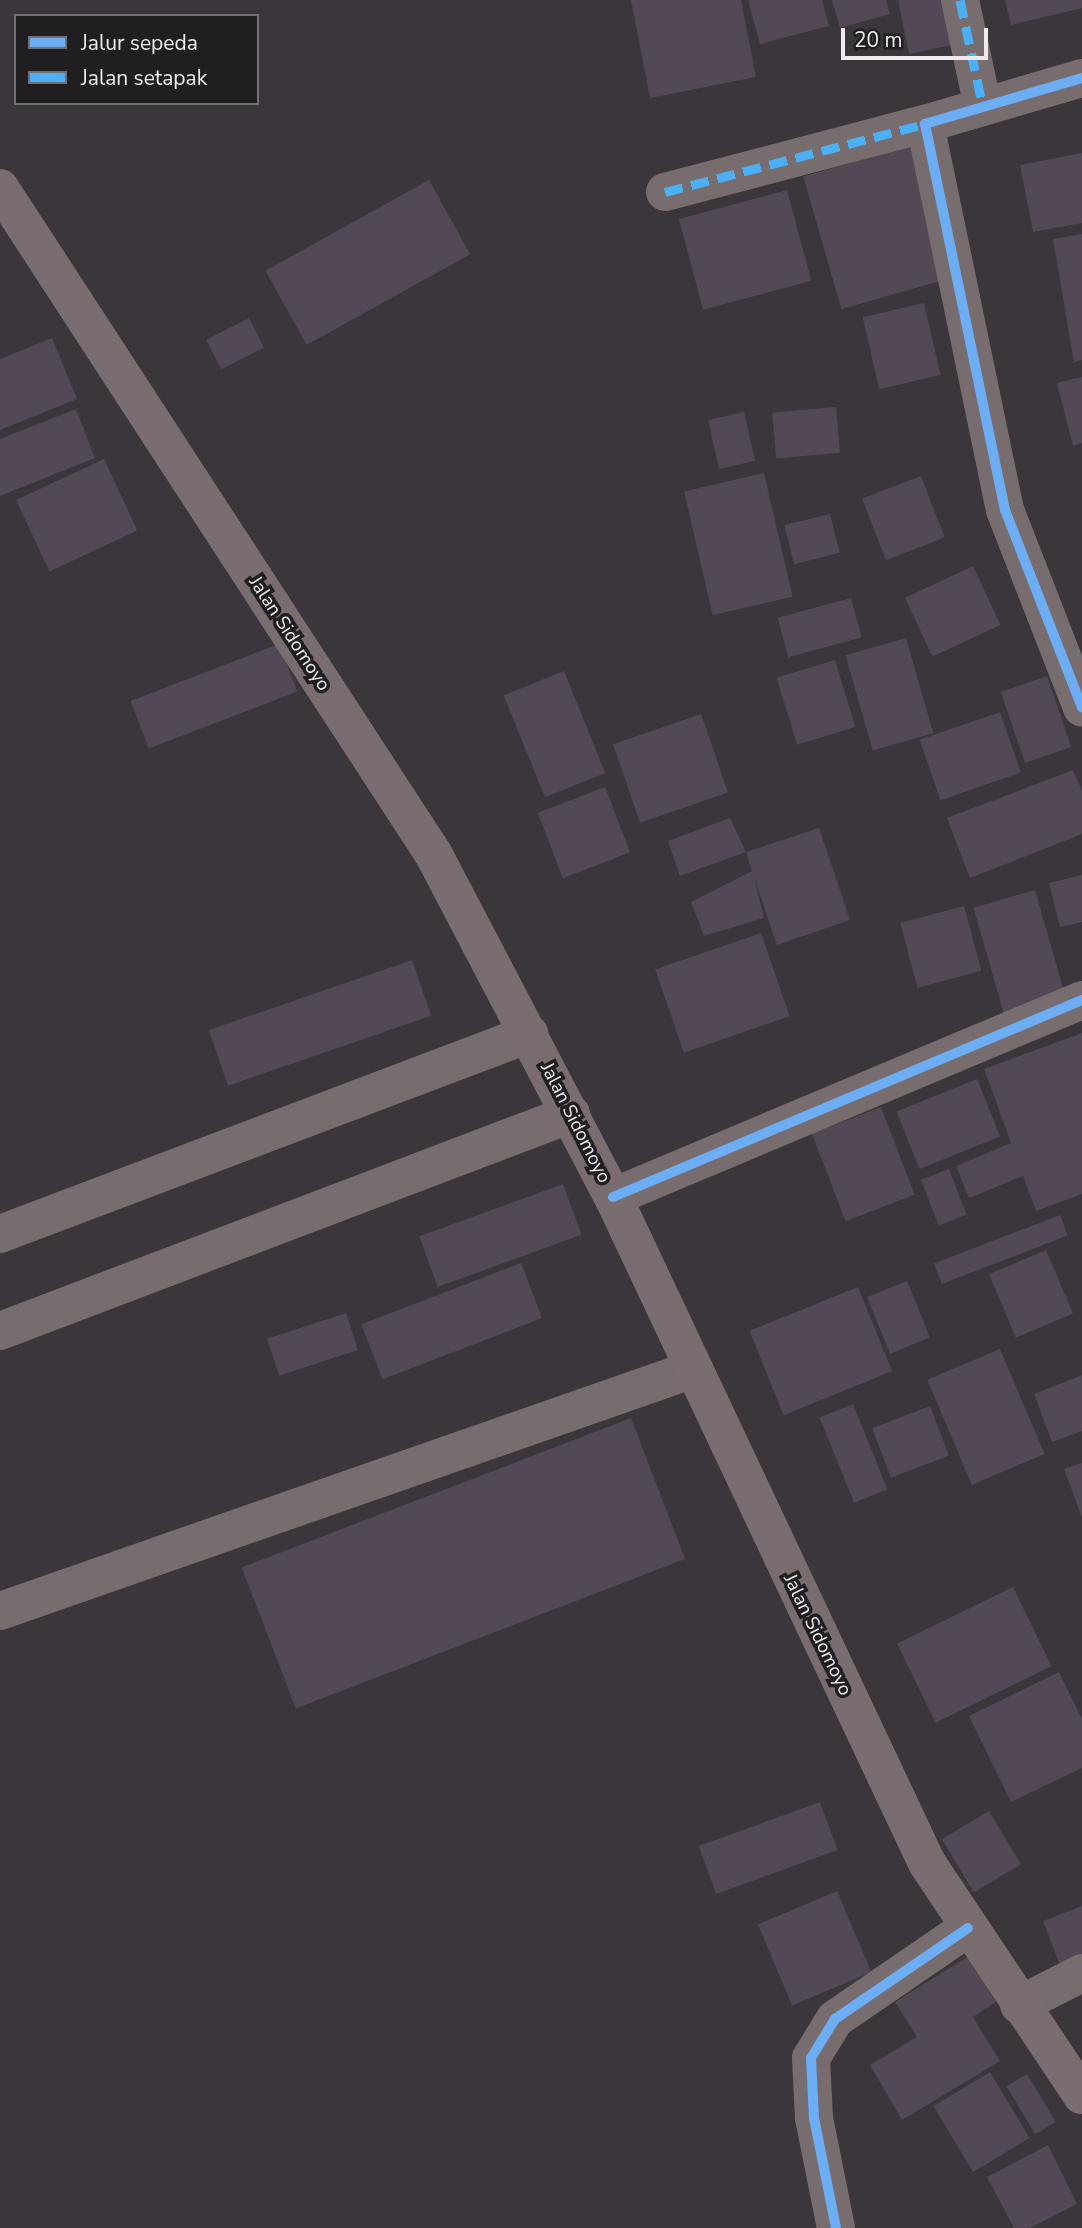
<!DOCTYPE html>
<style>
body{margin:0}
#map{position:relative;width:1082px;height:2228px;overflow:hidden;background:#3a363b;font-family:"Nunito Sans",sans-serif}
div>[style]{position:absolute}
.building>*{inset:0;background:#534855;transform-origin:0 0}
.minor>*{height:38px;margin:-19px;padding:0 19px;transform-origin:19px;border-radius:19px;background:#786d6e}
.major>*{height:38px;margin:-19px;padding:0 19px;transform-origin:19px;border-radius:19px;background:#7a6d6f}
.quiet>*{height:9px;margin-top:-4.5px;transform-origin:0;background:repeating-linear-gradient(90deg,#4cb0f7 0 18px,transparent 0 27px)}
.cycleway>*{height:10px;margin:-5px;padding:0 5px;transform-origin:5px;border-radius:5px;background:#6dadf4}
span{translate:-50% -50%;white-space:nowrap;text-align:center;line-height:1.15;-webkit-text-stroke:7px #201e21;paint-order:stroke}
.street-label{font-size:19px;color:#eeeaee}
.legend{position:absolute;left:14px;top:14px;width:245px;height:91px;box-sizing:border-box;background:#201e21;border:2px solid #727073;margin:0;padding:9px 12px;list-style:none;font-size:21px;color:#eeeaee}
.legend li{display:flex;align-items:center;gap:14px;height:35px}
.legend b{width:35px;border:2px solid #727073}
.scale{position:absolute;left:841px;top:28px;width:147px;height:32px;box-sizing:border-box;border:4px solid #eeeaee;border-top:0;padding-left:9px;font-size:21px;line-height:24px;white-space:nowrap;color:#eeeaee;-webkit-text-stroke:5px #201e21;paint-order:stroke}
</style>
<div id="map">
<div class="building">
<i style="clip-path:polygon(631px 0,741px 0,756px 77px,650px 98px)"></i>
<i style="clip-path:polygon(748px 0,822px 0,829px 26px,760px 44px)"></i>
<i style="clip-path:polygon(832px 0,886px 0,890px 14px,840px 28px)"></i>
<i style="clip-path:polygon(898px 0,943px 0,952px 45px,909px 54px)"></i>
<i style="clip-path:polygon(1005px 0,1082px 0,1082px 8px,1011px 25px)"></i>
<i style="left:910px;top:146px;width:138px;height:111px;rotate:74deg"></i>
<i style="clip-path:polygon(1082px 153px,1082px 223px,1033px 232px,1020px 165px)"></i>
<i style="left:429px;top:180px;width:85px;height:187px;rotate:61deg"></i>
<i style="left:787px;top:190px;width:94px;height:112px;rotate:75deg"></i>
<i style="clip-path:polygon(1082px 234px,1082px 360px,1074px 362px,1053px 239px)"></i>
<i style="left:924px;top:303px;width:74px;height:63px;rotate:77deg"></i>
<i style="left:249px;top:318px;width:33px;height:48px;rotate:63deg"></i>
<i style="clip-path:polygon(52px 338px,77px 399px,0 430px,0 359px)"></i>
<i style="clip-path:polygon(1082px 377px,1082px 443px,1073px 446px,1057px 383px)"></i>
<i style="left:836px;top:407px;width:46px;height:64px;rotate:85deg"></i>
<i style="clip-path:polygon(76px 409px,95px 458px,0 496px,0 439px)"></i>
<i style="left:744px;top:412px;width:50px;height:37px;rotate:77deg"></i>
<i style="left:104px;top:459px;width:79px;height:97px;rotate:65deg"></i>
<i style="left:764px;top:473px;width:127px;height:82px;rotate:77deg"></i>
<i style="left:921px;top:476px;width:66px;height:63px;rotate:69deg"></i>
<i style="left:830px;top:514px;width:40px;height:47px;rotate:76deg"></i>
<i style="left:973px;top:566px;width:65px;height:75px;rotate:65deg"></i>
<i style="left:851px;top:598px;width:41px;height:76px;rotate:75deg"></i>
<i style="left:906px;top:638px;width:99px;height:63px;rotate:74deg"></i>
<i style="left:279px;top:644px;width:51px;height:159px;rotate:69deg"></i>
<i style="left:835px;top:660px;width:70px;height:61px;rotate:73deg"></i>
<i style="left:564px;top:671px;width:110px;height:65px;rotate:68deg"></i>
<i style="left:1047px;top:676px;width:75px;height:49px;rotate:71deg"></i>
<i style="left:1000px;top:712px;width:64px;height:85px;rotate:71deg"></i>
<i style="left:701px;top:714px;width:83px;height:93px;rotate:71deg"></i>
<i style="clip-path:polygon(1073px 770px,1082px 791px,1082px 834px,970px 878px,947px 818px)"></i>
<i style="left:605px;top:787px;width:70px;height:72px;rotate:69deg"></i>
<i style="clip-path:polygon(730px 818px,746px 852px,819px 828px,850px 920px,777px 945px,754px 877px,764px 918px,704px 936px,691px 902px,752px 871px,746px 852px,680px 876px,668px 841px)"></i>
<i style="clip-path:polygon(1082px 875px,1082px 922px,1060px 927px,1049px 883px)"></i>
<i style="left:1035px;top:890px;width:109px;height:64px;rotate:74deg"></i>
<i style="left:964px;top:906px;width:67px;height:66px;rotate:75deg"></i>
<i style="left:761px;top:933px;width:88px;height:112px;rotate:71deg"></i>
<i style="left:412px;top:960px;width:59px;height:215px;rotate:71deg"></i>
<i style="clip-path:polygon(1082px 1033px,1082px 1194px,1036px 1211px,1023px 1176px,969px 1198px,956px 1166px,1011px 1143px,984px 1069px)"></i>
<i style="left:977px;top:1079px;width:62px;height:87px;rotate:68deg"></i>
<i style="left:881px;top:1107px;width:94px;height:74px;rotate:69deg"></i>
<i style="left:949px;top:1169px;width:49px;height:30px;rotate:69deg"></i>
<i style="left:563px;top:1184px;width:54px;height:153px;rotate:70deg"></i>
<i style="left:1060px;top:1215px;width:22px;height:135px;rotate:69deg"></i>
<i style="left:1046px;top:1250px;width:69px;height:62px;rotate:67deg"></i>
<i style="left:521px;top:1263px;width:59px;height:171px;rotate:69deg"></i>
<i style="left:907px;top:1281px;width:61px;height:43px;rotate:68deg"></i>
<i style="left:858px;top:1287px;width:91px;height:117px;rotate:68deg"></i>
<i style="left:346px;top:1313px;width:39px;height:83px;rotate:72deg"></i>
<i style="left:1000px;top:1349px;width:114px;height:79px;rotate:67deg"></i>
<i style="clip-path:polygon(1082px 1375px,1082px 1431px,1052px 1442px,1034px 1394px)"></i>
<i style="left:853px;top:1404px;width:92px;height:36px;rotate:68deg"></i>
<i style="left:930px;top:1406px;width:53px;height:62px;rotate:69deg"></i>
<i style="left:631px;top:1418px;width:151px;height:417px;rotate:69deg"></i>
<i style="clip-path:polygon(1082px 1463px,1082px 1518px,1064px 1469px)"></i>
<i style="left:1013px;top:1587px;width:88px;height:129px;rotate:64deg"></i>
<i style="clip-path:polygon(1059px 1672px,1082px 1719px,1082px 1768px,1011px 1802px,969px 1716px)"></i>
<i style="left:820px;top:1802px;width:51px;height:129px;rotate:70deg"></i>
<i style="left:989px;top:1811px;width:62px;height:55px;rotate:59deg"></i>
<i style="left:837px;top:1891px;width:88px;height:86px;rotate:67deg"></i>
<i style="clip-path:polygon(1082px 1906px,1082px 1960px,1061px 1968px,1043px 1921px)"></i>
<i style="clip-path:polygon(969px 1956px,996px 2002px,973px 2017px,1000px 2061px,902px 2120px,870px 2065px,917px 2037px,895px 2002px)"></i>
<i style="left:990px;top:2072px;width:77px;height:66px;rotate:59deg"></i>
<i style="left:1027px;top:2074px;width:56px;height:24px;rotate:59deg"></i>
<i style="clip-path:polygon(1048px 2145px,1077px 2204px,1030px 2228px,1014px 2228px,987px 2177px)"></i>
</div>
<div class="minor">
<i style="left:960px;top:0;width:109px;rotate:77.9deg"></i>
<i style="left:1082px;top:78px;width:164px;rotate:163.7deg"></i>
<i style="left:925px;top:124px;width:394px;rotate:78.3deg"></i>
<i style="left:1005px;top:510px;width:212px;rotate:68.7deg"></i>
<i style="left:665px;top:192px;width:269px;rotate:-14.7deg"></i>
<i style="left:613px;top:1197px;width:509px;rotate:-22.78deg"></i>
<i style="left:0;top:1234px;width:566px;rotate:-20.71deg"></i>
<i style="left:0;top:1331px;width:611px;rotate:-20.81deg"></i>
<i style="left:0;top:1611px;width:732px;rotate:-19.23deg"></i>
<i style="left:1019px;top:2005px;width:71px;rotate:-26.9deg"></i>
<i style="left:836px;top:2228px;width:112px;rotate:-101.3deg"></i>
<i style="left:814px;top:2118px;width:60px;rotate:-92.9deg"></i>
<i style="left:811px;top:2058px;width:46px;rotate:-58.4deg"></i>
<i style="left:835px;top:2019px;width:161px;rotate:-34.4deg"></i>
</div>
<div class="major">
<i style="left:0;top:188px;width:796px;rotate:56.95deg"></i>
<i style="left:434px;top:855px;width:386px;rotate:62.4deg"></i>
<i style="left:613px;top:1197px;width:736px;rotate:64.76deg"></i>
<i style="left:927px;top:1863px;width:279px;rotate:56.3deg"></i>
</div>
<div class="quiet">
<i style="left:960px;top:0;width:109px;rotate:77.9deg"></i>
<i style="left:665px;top:192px;width:269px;rotate:-14.7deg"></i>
</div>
<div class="cycleway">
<i style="left:1082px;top:78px;width:164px;rotate:163.7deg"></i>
<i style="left:925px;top:124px;width:394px;rotate:78.3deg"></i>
<i style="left:1005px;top:510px;width:212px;rotate:68.7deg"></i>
<i style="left:613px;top:1197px;width:509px;rotate:-22.78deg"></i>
<i style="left:836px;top:2228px;width:112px;rotate:-101.3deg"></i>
<i style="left:814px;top:2118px;width:60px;rotate:-92.9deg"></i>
<i style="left:811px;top:2058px;width:46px;rotate:-58.4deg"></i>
<i style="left:835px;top:2019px;width:161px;rotate:-34.4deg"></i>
</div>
<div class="street-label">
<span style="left:289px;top:634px;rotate:57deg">Jalan Sidomoyo</span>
<span style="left:575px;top:1123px;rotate:63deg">Jalan Sidomoyo</span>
<span style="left:817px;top:1635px;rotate:64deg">Jalan Sidomoyo</span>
</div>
<ul class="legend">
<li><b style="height:9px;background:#6dadf4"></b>Jalur sepeda</li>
<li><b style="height:9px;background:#4cb0f7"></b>Jalan setapak</li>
</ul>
<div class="scale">20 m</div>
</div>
